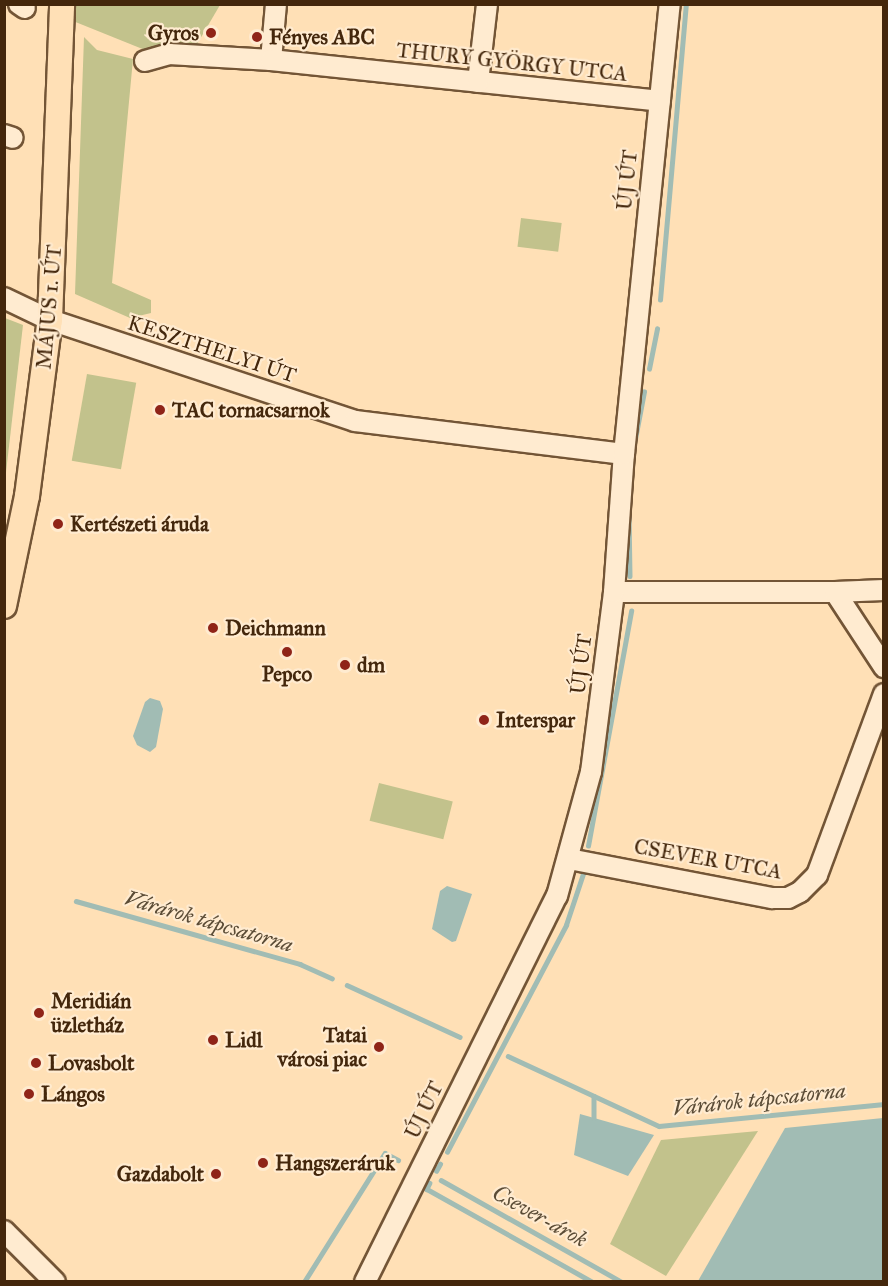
<!DOCTYPE html>
<meta charset="utf-8">
<style>
body{margin:0}
#map{position:relative;width:888px;height:1286px;overflow:hidden;background:#ffe0b6;font-family:"IM FELL Great Primer",serif}
div>[style]{position:absolute}
.green>*{inset:0;background:#c2c28c;transform-origin:0 0}
.water>*{inset:0;background:#a1bcb4}
.stream>*{height:4.5px;margin:-2.25px;padding:0 2.25px;transform-origin:2.25px;border-radius:2.25px;background:#a1bcb4}
.roads{filter:drop-shadow(2px 0 #735536) drop-shadow(-2px 0 #735536) drop-shadow(0 2px #735536) drop-shadow(0 -2px #735536)}
.minor>*{height:20px;margin:-10px;padding:0 10px;transform-origin:10px;border-radius:10px;background:#ffebd0}
.major>*{height:24px;margin:-12px;padding:0 12px;transform-origin:12px;border-radius:12px;background:#ffe0b6}
.dots>*{width:16px;height:16px;translate:-50% -50%;box-sizing:border-box;border:3px solid #ffebd0;border-radius:50%}
span{translate:-50% -50%;white-space:nowrap;text-align:center;line-height:1.15;-webkit-text-stroke:4.5px #ffebd0;paint-order:stroke}
.poi-label{font-size:21px;color:#44270c;font-weight:700}
.right{translate:-100% -50%;text-align:right}
.left{translate:0 -50%;text-align:left}
.street-label{font-size:21px;color:#44270c}
.water-label{font-size:22px;color:#5b4c36;font-style:italic}
.frame{position:absolute;inset:0;border:6px solid #44270c;pointer-events:none}
</style>
<div id="map">
<div class="green">
<i style="clip-path:polygon(73px 5px,220px 5px,193px 51px,145px 50px,73px 21px)"></i>
<i style="clip-path:polygon(84px 37px,97px 50px,133px 59px,112px 283px,151px 300px,151px 313px,130px 318px,75px 294px)"></i>
<i style="left:521px;top:218px;width:41px;height:29px;rotate:7deg"></i>
<i style="clip-path:polygon(5px 318px,23px 325px,5px 481px,4px 318px)"></i>
<i style="left:87px;top:374px;width:50px;height:88px;rotate:10deg"></i>
<i style="left:379px;top:783px;width:76px;height:39px;rotate:14deg"></i>
<i style="clip-path:polygon(758px 1131px,666px 1276px,610px 1244px,661px 1140px)"></i>
</div>
<div class="water">
<i style="clip-path:polygon(150px 698px,160px 701px,163px 709px,156px 747px,150px 752px,137px 745px,133px 736px,145px 702px)"></i>
<i style="clip-path:polygon(447px 886px,472px 894px,456px 941px,452px 942px,432px 929px,440px 891px)"></i>
<i style="clip-path:polygon(580px 1114px,654px 1135px,628px 1176px,574px 1155px)"></i>
<i style="clip-path:polygon(883px 1118px,883px 1281px,698px 1281px,785px 1128px)"></i>
</div>
<div class="stream">
<i style="left:660px;top:300px;width:297px;rotate:-85deg"></i>
<i style="left:649px;top:369px;width:41px;rotate:-78.7deg"></i>
<i style="left:635px;top:439px;width:48px;rotate:-79.2deg"></i>
<i style="left:629px;top:513px;width:63px;rotate:89.1deg"></i>
<i style="left:588px;top:846px;width:239px;rotate:-79.6deg"></i>
<i style="left:76px;top:901px;width:233px;rotate:15.7deg"></i>
<i style="left:300px;top:964px;width:35px;rotate:24deg"></i>
<i style="left:347px;top:985px;width:124px;rotate:24.7deg"></i>
<i style="left:508px;top:1056px;width:166px;rotate:24.9deg"></i>
<i style="left:659px;top:1126px;width:226px;rotate:-5.6deg"></i>
<i style="left:594px;top:1096px;width:22px;rotate:90deg"></i>
<i style="left:447px;top:1152px;width:256px;rotate:-62.3deg"></i>
<i style="left:566px;top:925px;width:57px;rotate:-71.6deg"></i>
<i style="left:436px;top:1171px;width:8px;rotate:-60deg"></i>
<i style="left:441px;top:1180px;width:208px;rotate:29.4deg"></i>
<i style="left:430px;top:1183px;width:7px;rotate:117deg"></i>
<i style="left:427px;top:1189px;width:190px;rotate:29.3deg"></i>
<i style="left:304px;top:1282px;width:152px;rotate:-57.9deg"></i>
<i style="left:385px;top:1153px;width:15px;rotate:28deg"></i>
</div>
<div class="roads">
<div class="minor">
<i style="left:19px;top:4px;width:7px;rotate:34deg"></i>
<i style="left:271px;top:60px;width:56px;rotate:-84.9deg"></i>
<i style="left:145px;top:61px;width:25px;rotate:-16deg"></i>
<i style="left:169px;top:54px;width:102px;rotate:3.4deg"></i>
<i style="left:271px;top:60px;width:391px;rotate:6deg"></i>
<i style="left:478px;top:82px;width:79px;rotate:-83.4deg"></i>
<i style="left:4px;top:135px;width:9px;rotate:18deg"></i>
<i style="left:4px;top:298px;width:51px;rotate:25.6deg"></i>
<i style="left:50px;top:320px;width:321px;rotate:18.3deg"></i>
<i style="left:355px;top:421px;width:271px;rotate:7deg"></i>
<i style="left:614px;top:592px;width:221px"></i>
<i style="left:835px;top:592px;width:90px;rotate:56.8deg"></i>
<i style="left:835px;top:592px;width:49px;rotate:-2.3deg"></i>
<i style="left:569px;top:859px;width:207px;rotate:10.9deg"></i>
<i style="left:772px;top:898px;width:16px"></i>
<i style="left:788px;top:898px;width:13px;rotate:-27deg"></i>
<i style="left:800px;top:892px;width:24px;rotate:-45deg"></i>
<i style="left:817px;top:875px;width:193px;rotate:-69.7deg"></i>
<i style="left:4px;top:1231px;width:72px;rotate:45deg"></i>
<i style="left:365px;top:1282px;width:431px;rotate:-63.6deg"></i>
<i style="left:557px;top:896px;width:129px;rotate:-74.7deg"></i>
<i style="left:591px;top:772px;width:181px;rotate:-82.7deg"></i>
<i style="left:614px;top:592px;width:138px;rotate:-85.9deg"></i>
<i style="left:624px;top:454px;width:452px;rotate:-84.2deg"></i>
</div>
<div class="major">
<i style="left:4px;top:606px;width:112px;rotate:-78.2deg"></i>
<i style="left:27px;top:496px;width:177px;rotate:-82.6deg"></i>
<i style="left:50px;top:320px;width:316px;rotate:-87.8deg"></i>
</div>
</div>
<div class="dots">
<i style="left:211px;top:33px;background:#8f2418"></i>
<i style="left:257px;top:37px;background:#8f2418"></i>
<i style="left:160px;top:410px;background:#8f2418"></i>
<i style="left:58px;top:524px;background:#8f2418"></i>
<i style="left:213px;top:628px;background:#8f2418"></i>
<i style="left:287px;top:652px;background:#8f2418"></i>
<i style="left:345px;top:665px;background:#8f2418"></i>
<i style="left:484px;top:720px;background:#8f2418"></i>
<i style="left:39px;top:1013px;background:#8f2418"></i>
<i style="left:213px;top:1040px;background:#8f2418"></i>
<i style="left:379px;top:1047px;background:#8f2418"></i>
<i style="left:36px;top:1063px;background:#8f2418"></i>
<i style="left:29px;top:1094px;background:#8f2418"></i>
<i style="left:263px;top:1163px;background:#8f2418"></i>
<i style="left:216px;top:1174px;background:#8f2418"></i>
</div>
<div class="poi-label">
<span class="right" style="left:199px;top:33px">Gyros</span>
<span class="left" style="left:269px;top:37px">Fényes ABC</span>
<span class="left" style="left:172px;top:410px">TAC tornacsarnok</span>
<span class="left" style="left:70px;top:524px">Kertészeti áruda</span>
<span class="left" style="left:225px;top:628px">Deichmann</span>
<span class="left" style="left:357px;top:665px">dm</span>
<span style="left:287px;top:674px">Pepco</span>
<span class="left" style="left:496px;top:720px">Interspar</span>
<span class="left" style="left:51px;top:1013px">Meridián<br>üzletház</span>
<span class="right" style="left:367px;top:1047px">Tatai<br>városi piac</span>
<span class="left" style="left:225px;top:1040px">Lidl</span>
<span class="left" style="left:48px;top:1063px">Lovasbolt</span>
<span class="left" style="left:41px;top:1094px">Lángos</span>
<span class="left" style="left:275px;top:1163px">Hangszeráruk</span>
<span class="right" style="left:204px;top:1174px">Gazdabolt</span>
</div>
<div class="street-label">
<span style="left:512px;top:62px;rotate:6deg">THURY GYÖRGY UTCA</span>
<span style="left:627px;top:180px;rotate:-84deg">ÚJ ÚT</span>
<span style="left:49px;top:307px;rotate:-85deg">MÁJUS 1. ÚT</span>
<span style="left:212px;top:349px;rotate:18deg">KESZTHELYI ÚT</span>
<span style="left:581px;top:664px;rotate:-83deg">ÚJ ÚT</span>
<span style="left:708px;top:859px;rotate:10deg">CSEVER UTCA</span>
<span style="left:424px;top:1110px;rotate:-64deg">ÚJ ÚT</span>
</div>
<div class="water-label">
<span style="left:209px;top:921px;rotate:16deg">Várárok tápcsatorna</span>
<span style="left:759px;top:1099px;rotate:-6deg">Várárok tápcsatorna</span>
<span style="left:540px;top:1216px;rotate:29deg">Csever-árok</span>
</div>
<div class="frame"></div>
</div>
